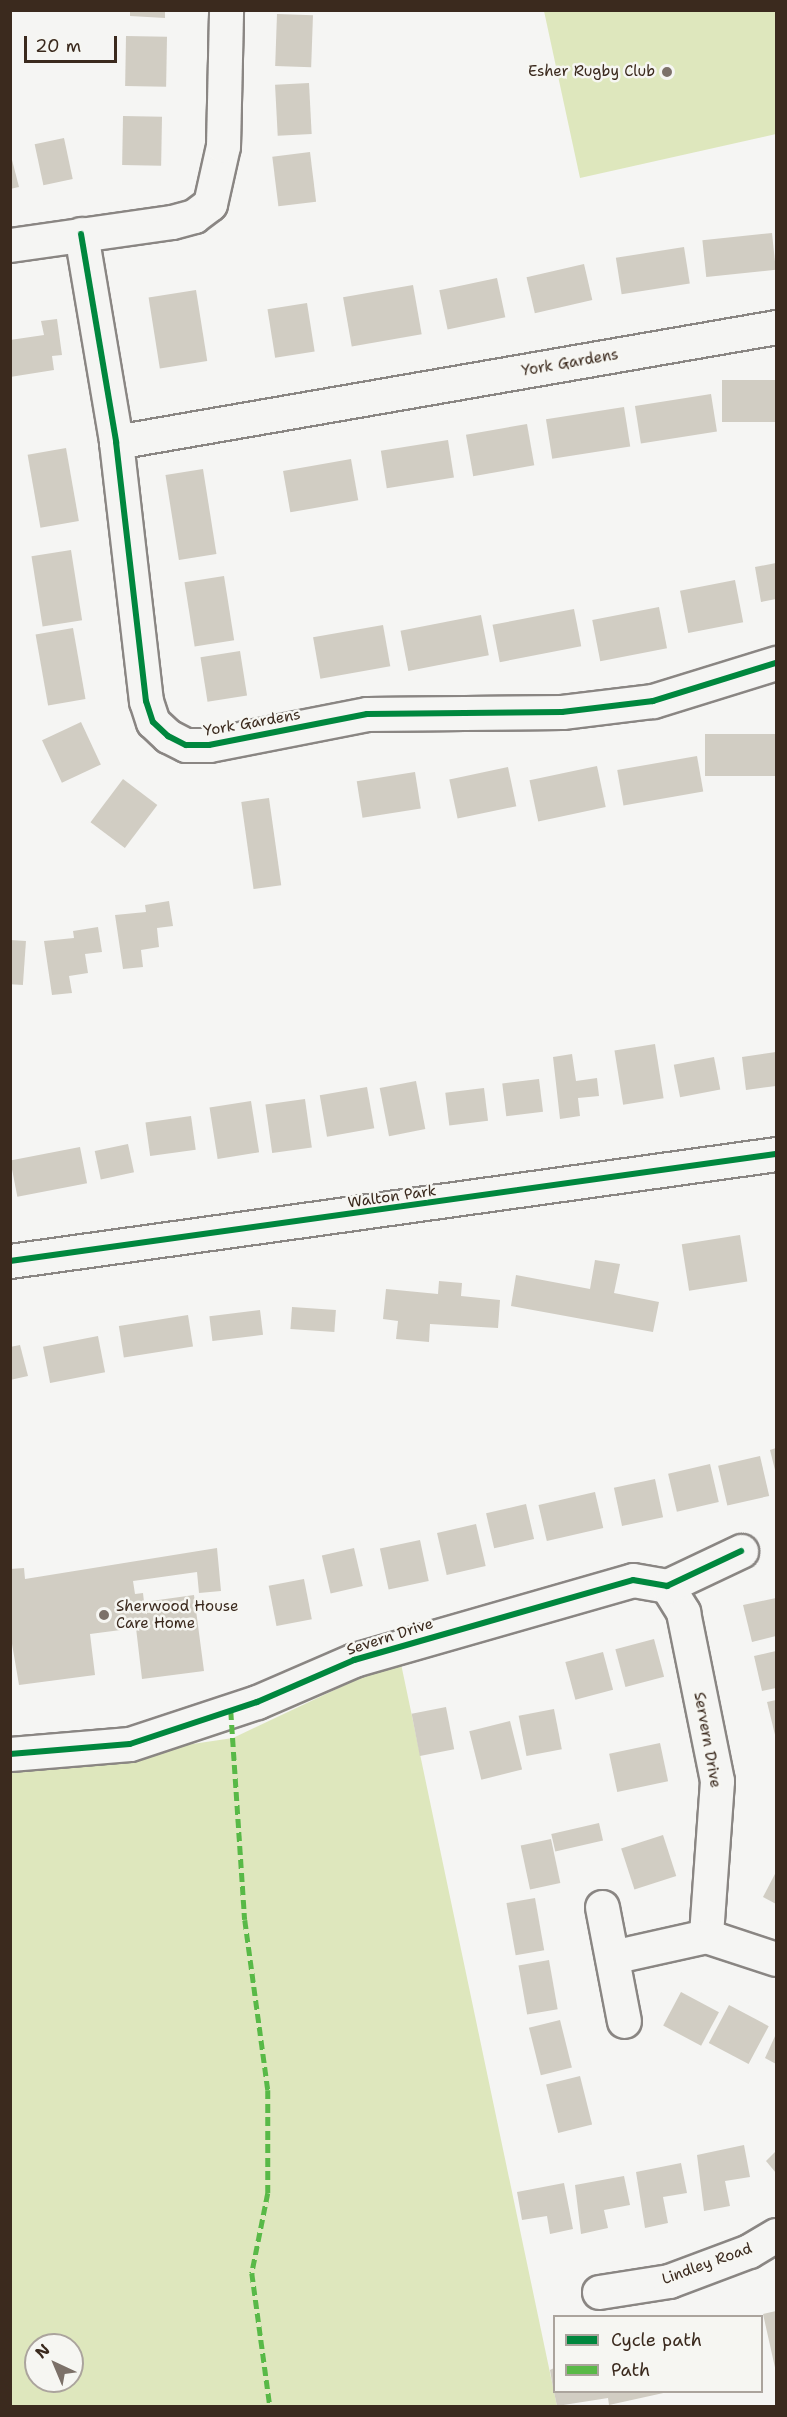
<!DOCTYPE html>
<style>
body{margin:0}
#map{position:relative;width:787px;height:2417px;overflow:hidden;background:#f5f5f3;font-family:"Shantell Sans",sans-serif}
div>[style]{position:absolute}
.green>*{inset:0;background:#dee7bd}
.building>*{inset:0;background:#d1cdc3;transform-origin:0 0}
.roads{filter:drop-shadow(2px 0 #8a8683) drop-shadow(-2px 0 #8a8683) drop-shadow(0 2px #8a8683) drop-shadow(0 -2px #8a8683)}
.minor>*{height:33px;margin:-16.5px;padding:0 16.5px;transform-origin:16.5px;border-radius:16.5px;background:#f5f5f3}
.quiet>*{height:4.5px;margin-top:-2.25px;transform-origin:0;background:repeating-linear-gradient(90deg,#58b947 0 9px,transparent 0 13.5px)}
.cycleway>*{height:6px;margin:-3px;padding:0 3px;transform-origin:3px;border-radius:3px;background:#00873e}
.dots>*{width:16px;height:16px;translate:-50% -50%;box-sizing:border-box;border:3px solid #f6f6f2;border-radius:50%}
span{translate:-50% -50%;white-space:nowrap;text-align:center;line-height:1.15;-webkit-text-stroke:5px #f6f6f2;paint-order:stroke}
.poi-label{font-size:15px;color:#3b2a1e}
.right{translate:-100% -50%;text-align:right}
.left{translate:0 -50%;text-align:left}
.street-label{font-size:15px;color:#3b2a1e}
.frame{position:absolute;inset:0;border:12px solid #3b2a1e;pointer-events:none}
.legend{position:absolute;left:553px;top:2315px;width:210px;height:78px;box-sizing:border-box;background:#f6f6f2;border:2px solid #aba49d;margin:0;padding:8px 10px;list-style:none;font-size:18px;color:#3b2a1e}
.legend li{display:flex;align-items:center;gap:12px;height:30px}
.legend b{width:30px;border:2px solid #aba49d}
.north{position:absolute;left:24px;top:2333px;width:60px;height:60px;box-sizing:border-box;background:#f6f6f2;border:2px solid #aba49d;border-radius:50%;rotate:316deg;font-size:16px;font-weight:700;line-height:24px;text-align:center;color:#3b2a1e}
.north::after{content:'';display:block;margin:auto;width:21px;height:27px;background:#7c7169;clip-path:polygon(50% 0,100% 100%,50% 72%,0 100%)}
.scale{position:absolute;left:24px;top:36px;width:93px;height:27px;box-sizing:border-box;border:3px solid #3b2a1e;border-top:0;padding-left:8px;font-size:18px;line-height:21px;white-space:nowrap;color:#3b2a1e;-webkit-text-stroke:4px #f6f6f2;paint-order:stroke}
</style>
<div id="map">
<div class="green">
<i style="clip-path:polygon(544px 11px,776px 11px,776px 134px,580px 178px)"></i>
<i style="clip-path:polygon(evenodd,400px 1659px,557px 2406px,11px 2406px,10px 1771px,233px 1738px,400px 1659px,36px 2345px,72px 2345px,72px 2381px,36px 2381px,36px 2345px)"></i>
</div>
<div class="building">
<i style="clip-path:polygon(130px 10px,165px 10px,165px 18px,130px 16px)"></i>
<i style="left:277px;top:14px;width:36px;height:52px;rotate:2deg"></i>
<i style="left:126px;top:36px;width:41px;height:50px;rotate:1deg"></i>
<i style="left:309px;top:83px;width:51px;height:34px;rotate:87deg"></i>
<i style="left:123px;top:116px;width:39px;height:49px;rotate:1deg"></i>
<i style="left:64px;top:138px;width:42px;height:30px;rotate:78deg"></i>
<i style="clip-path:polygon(10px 152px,19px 187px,10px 189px)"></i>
<i style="left:310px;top:152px;width:50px;height:38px;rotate:83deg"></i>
<i style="left:772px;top:233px;width:37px;height:70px;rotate:84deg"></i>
<i style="left:684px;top:247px;width:37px;height:69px;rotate:81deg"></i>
<i style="left:584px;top:264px;width:37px;height:59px;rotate:77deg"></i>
<i style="left:497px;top:278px;width:40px;height:59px;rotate:78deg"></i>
<i style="left:413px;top:285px;width:50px;height:71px;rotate:80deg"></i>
<i style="left:196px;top:290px;width:72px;height:48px;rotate:81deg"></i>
<i style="left:307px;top:303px;width:49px;height:40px;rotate:81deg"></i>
<i style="clip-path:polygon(57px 319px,62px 355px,52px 356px,54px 370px,10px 377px,10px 340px,44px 335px,41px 321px)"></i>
<i style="left:776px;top:380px;width:42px;height:54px;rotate:90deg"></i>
<i style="left:711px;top:394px;width:38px;height:77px;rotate:81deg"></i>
<i style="left:624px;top:407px;width:40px;height:79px;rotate:81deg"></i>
<i style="left:527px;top:424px;width:42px;height:62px;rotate:80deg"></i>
<i style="left:448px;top:440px;width:38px;height:68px;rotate:81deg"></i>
<i style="left:66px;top:448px;width:74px;height:39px;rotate:80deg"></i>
<i style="left:351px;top:459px;width:42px;height:69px;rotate:80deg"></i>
<i style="left:203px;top:469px;width:86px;height:38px;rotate:81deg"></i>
<i style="left:71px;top:550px;width:71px;height:40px;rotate:81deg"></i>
<i style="clip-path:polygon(776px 563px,776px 599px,761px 602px,755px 567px)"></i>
<i style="left:224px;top:576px;width:65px;height:40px;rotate:81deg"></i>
<i style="left:735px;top:580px;width:43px;height:56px;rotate:79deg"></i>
<i style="left:659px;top:607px;width:42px;height:68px;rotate:79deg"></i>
<i style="left:574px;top:609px;width:38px;height:83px;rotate:79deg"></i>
<i style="left:481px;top:615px;width:41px;height:82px;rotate:79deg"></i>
<i style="left:383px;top:625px;width:42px;height:71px;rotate:80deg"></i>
<i style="left:73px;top:628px;width:72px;height:38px;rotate:80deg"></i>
<i style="left:240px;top:651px;width:45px;height:40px;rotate:81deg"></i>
<i style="left:81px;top:722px;width:47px;height:43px;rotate:65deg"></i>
<i style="left:776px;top:734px;width:42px;height:71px;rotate:90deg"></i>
<i style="left:697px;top:756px;width:36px;height:81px;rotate:80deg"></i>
<i style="left:597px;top:766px;width:42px;height:69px;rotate:78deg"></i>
<i style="left:508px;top:767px;width:40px;height:60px;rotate:78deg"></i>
<i style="left:415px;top:772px;width:37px;height:59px;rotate:81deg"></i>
<i style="left:123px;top:779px;width:43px;height:54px;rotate:37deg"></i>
<i style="left:269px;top:798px;width:88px;height:28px;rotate:82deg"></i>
<i style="clip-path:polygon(169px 901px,173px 926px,157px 928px,159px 947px,141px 950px,143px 967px,123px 969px,115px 915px,146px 912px,145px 905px)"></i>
<i style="clip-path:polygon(98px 927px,102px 952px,85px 954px,88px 973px,69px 976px,72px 993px,52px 995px,44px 941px,74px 938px,73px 931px)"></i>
<i style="left:10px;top:940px;width:16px;height:44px;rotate:4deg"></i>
<i style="left:655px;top:1044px;width:55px;height:41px;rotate:81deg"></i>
<i style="clip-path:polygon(776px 1052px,776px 1086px,746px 1090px,742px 1057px)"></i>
<i style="clip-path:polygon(572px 1054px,576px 1081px,597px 1078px,599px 1096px,578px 1098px,580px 1116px,560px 1119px,553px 1057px)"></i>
<i style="left:714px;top:1057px;width:33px;height:41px;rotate:79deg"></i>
<i style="left:539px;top:1079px;width:33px;height:37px;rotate:83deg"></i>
<i style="left:416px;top:1081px;width:49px;height:37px;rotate:79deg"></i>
<i style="left:367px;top:1087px;width:42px;height:48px;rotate:80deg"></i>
<i style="left:484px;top:1088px;width:33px;height:39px;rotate:83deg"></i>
<i style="left:305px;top:1099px;width:49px;height:40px;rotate:82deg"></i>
<i style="left:251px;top:1101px;width:52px;height:42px;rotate:81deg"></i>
<i style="left:191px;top:1116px;width:34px;height:46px;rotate:82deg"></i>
<i style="left:128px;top:1144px;width:29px;height:34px;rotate:78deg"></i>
<i style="left:80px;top:1147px;width:37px;height:71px;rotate:79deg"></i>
<i style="left:740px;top:1235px;width:47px;height:59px;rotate:81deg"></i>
<i style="clip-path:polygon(595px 1260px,620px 1264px,614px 1293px,659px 1302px,653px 1332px,511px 1306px,516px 1275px,590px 1289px)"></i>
<i style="clip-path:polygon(439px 1281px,462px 1283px,461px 1296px,500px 1300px,498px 1328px,430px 1324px,429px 1342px,396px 1339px,398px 1321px,383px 1319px,386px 1289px,438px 1294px)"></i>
<i style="left:292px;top:1307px;width:44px;height:22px;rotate:4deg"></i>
<i style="left:260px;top:1310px;width:25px;height:51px;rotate:83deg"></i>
<i style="left:188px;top:1315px;width:32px;height:70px;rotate:81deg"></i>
<i style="left:98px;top:1336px;width:37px;height:56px;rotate:79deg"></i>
<i style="clip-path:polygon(20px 1345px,28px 1376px,10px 1380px,10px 1347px)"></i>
<i style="clip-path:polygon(776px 1448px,776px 1474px,770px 1450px)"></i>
<i style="left:760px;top:1456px;width:41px;height:43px;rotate:77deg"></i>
<i style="left:710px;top:1464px;width:39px;height:43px;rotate:77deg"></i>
<i style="left:655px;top:1479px;width:39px;height:42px;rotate:78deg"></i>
<i style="left:595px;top:1492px;width:37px;height:58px;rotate:77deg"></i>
<i style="left:526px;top:1504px;width:36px;height:41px;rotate:77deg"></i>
<i style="left:476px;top:1524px;width:43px;height:40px;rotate:77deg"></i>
<i style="left:420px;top:1540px;width:42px;height:41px;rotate:78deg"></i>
<i style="clip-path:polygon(217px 1548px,221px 1591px,199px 1593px,197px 1572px,133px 1581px,135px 1594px,143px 1593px,144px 1602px,194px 1595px,204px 1671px,142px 1679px,136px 1628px,90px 1634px,95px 1675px,19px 1685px,10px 1632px,10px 1569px,24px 1568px,25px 1579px)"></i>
<i style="left:354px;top:1548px;width:39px;height:33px;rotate:77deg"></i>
<i style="left:304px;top:1579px;width:41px;height:36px;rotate:79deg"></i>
<i style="clip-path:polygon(776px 1598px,776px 1636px,752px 1642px,743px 1605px)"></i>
<i style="left:654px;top:1639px;width:39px;height:40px;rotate:75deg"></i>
<i style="clip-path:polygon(776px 1651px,776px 1688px,762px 1691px,754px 1656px)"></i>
<i style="left:603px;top:1652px;width:39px;height:39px;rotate:75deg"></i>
<i style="clip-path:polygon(776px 1700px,776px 1739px,767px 1702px)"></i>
<i style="left:446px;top:1707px;width:43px;height:35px;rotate:79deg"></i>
<i style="left:554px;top:1709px;width:41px;height:36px;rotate:79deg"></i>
<i style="left:510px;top:1721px;width:50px;height:42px;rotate:76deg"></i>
<i style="left:660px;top:1743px;width:39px;height:52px;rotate:78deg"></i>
<i style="left:599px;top:1823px;width:18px;height:49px;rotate:77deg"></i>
<i style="left:663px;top:1835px;width:43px;height:44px;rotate:72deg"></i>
<i style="left:551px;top:1839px;width:45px;height:31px;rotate:78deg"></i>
<i style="clip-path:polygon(776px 1872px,776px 1904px,763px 1897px)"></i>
<i style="left:535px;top:1898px;width:53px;height:29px;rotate:80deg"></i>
<i style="left:549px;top:1960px;width:50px;height:31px;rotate:80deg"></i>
<i style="left:681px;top:1992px;width:43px;height:38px;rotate:28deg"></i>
<i style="left:729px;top:2005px;width:45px;height:43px;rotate:28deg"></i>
<i style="left:560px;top:2020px;width:49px;height:32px;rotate:76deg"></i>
<i style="clip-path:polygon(776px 2034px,776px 2064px,765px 2058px)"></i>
<i style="left:580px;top:2076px;width:50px;height:35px;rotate:76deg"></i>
<i style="clip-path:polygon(744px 2145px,750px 2177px,725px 2181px,730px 2206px,704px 2211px,697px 2155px)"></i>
<i style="clip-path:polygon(776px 2151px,776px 2173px,766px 2161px)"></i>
<i style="clip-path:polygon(681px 2163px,687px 2193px,663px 2197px,668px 2223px,645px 2228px,636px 2172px)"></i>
<i style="clip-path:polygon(624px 2176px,630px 2205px,604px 2210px,608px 2228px,581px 2234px,575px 2185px)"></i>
<i style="clip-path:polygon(564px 2183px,573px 2229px,550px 2234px,547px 2216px,522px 2220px,517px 2192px)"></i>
<i style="clip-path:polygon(776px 2311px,776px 2372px,763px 2314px)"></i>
<i style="clip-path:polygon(554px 2368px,554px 2388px,553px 2388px,550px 2370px)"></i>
<i style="clip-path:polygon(554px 2392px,668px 2392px,609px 2405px,608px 2398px,557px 2406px)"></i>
</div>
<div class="roads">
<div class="minor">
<i style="left:81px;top:234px;width:211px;rotate:80.4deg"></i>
<i style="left:116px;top:442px;width:261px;rotate:83.4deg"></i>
<i style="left:146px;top:701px;width:22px;rotate:72deg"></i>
<i style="left:153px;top:722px;width:21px;rotate:43deg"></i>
<i style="left:168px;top:736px;width:20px;rotate:27deg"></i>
<i style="left:186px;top:745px;width:23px"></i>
<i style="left:209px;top:745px;width:161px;rotate:-11.1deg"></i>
<i style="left:367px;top:714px;width:195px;rotate:-0.6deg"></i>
<i style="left:562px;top:712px;width:92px;rotate:-6.9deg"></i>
<i style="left:653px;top:701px;width:129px;rotate:-17.2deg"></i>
<i style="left:10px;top:245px;width:164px;rotate:-8.1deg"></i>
<i style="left:172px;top:222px;width:23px;rotate:-15deg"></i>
<i style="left:194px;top:216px;width:20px;rotate:-37deg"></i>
<i style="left:210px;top:204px;width:59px;rotate:-77.4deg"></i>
<i style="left:223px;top:146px;width:136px;rotate:-88.7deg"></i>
<i style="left:116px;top:442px;width:670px;rotate:-9.88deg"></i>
<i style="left:10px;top:1261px;width:773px;rotate:-7.95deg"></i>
<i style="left:667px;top:1586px;width:31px;rotate:58deg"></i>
<i style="left:683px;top:1612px;width:172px;rotate:78.6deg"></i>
<i style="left:717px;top:1781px;width:155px;rotate:94.1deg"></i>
<i style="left:10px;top:1754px;width:120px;rotate:-4.8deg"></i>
<i style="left:130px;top:1744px;width:134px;rotate:-18.3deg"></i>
<i style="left:257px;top:1702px;width:106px;rotate:-23.4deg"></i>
<i style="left:354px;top:1660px;width:290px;rotate:-16deg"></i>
<i style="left:633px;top:1580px;width:35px;rotate:10deg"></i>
<i style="left:667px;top:1586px;width:82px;rotate:-25.3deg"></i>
<i style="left:602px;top:1907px;width:116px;rotate:79.1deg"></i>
<i style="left:612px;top:1957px;width:96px;rotate:-12.6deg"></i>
<i style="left:706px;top:1936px;width:74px;rotate:18.2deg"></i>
<i style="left:599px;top:2292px;width:71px;rotate:-8.9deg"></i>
<i style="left:669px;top:2281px;width:85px;rotate:-20.6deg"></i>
<i style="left:749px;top:2251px;width:31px;rotate:-31deg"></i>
</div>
</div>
<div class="quiet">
<i style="left:231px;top:1711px;width:209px;rotate:86.2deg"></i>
<i style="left:245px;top:1920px;width:172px;rotate:82.3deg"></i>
<i style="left:268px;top:2090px;width:103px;rotate:90deg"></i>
<i style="left:268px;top:2193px;width:82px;rotate:101.3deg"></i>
<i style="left:252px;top:2273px;width:134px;rotate:82.3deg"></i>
</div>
<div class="cycleway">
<i style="left:81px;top:234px;width:211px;rotate:80.4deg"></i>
<i style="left:116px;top:442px;width:261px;rotate:83.4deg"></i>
<i style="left:146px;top:701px;width:22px;rotate:72deg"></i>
<i style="left:153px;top:722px;width:21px;rotate:43deg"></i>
<i style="left:168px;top:736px;width:20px;rotate:27deg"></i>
<i style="left:186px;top:745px;width:23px"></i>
<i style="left:209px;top:745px;width:161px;rotate:-11.1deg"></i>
<i style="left:367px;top:714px;width:195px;rotate:-0.6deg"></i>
<i style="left:562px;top:712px;width:92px;rotate:-6.9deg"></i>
<i style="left:653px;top:701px;width:129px;rotate:-17.2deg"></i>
<i style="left:10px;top:1261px;width:773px;rotate:-7.95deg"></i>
<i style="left:10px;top:1754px;width:120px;rotate:-4.8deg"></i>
<i style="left:130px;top:1744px;width:134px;rotate:-18.3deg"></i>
<i style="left:257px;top:1702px;width:106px;rotate:-23.4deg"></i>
<i style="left:354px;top:1660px;width:290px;rotate:-16deg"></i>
<i style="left:633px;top:1580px;width:35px;rotate:10deg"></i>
<i style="left:667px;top:1586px;width:82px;rotate:-25.3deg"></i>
</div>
<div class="dots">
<i style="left:667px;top:72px;background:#7c7169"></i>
<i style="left:104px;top:1615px;background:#7c7169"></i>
</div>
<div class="poi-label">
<span class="right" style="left:655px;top:72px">Esher Rugby Club</span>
<span class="left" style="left:116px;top:1615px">Sherwood House<br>Care Home</span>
</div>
<div class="street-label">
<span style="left:570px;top:363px;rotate:-10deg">York Gardens</span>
<span style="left:252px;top:723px;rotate:-10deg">York Gardens</span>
<span style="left:392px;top:1197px;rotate:-8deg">Walton Park</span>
<span style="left:390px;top:1637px;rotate:-18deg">Severn Drive</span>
<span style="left:707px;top:1740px;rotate:80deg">Servern Drive</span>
<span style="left:707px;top:2264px;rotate:-20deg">Lindley Road</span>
</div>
<div class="frame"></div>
<ul class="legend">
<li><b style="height:8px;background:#00873e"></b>Cycle path</li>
<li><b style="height:8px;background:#58b947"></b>Path</li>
</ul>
<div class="north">N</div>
<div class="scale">20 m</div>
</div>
